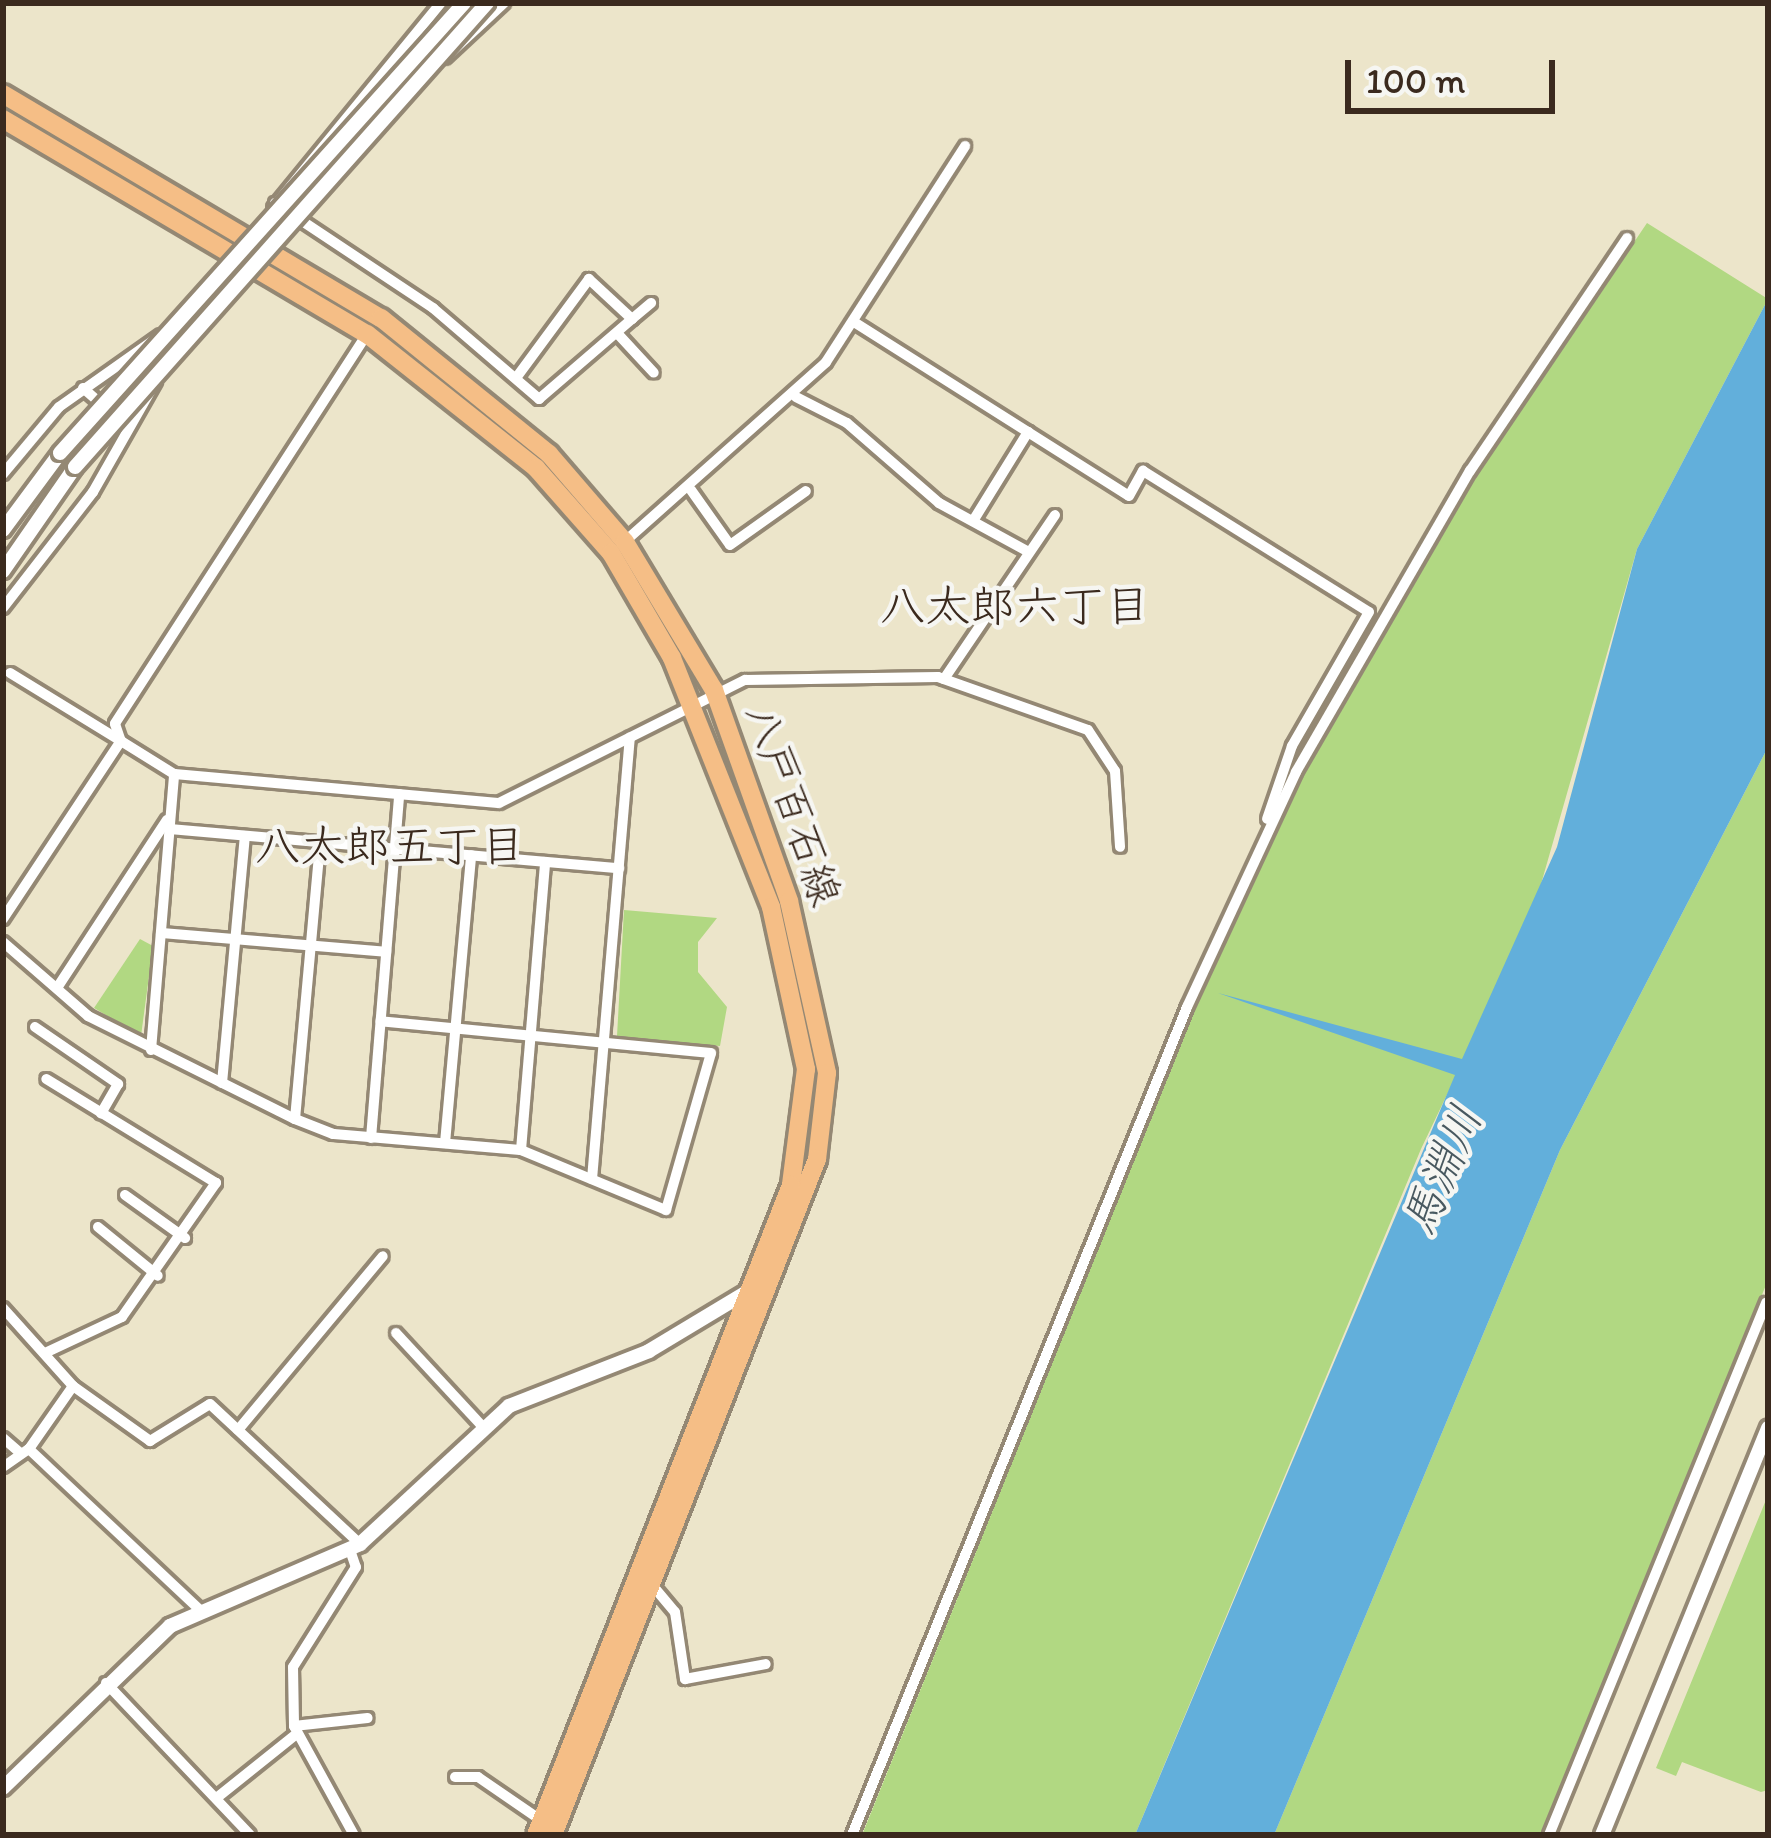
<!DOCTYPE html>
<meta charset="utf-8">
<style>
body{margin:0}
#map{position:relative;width:1771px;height:1838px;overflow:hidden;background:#ece5ca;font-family:Itim,"Klee One",sans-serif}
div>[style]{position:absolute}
.green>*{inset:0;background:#b1d882}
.water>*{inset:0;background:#62afdb}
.roads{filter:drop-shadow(3px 0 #948874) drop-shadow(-3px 0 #948874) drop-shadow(0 3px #948874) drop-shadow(0 -3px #948874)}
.minor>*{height:10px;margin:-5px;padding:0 5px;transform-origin:5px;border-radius:5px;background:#fff}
.tertiary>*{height:14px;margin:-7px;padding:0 7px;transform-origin:7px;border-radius:7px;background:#fff}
.primary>*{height:18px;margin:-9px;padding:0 9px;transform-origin:9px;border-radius:9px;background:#f5be86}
.bridges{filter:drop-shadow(3px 0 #948874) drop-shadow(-3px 0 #948874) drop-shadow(0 3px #948874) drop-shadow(0 -3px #948874)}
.tertiary-bridge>*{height:14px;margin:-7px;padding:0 7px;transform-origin:7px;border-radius:7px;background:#fff}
span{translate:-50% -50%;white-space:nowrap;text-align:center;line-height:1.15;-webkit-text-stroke:9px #f6f6f2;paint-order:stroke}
.street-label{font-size:42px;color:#3b2a1e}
.neighbourhood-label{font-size:45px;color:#3b2a1e}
.water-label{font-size:45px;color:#495960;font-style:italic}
.frame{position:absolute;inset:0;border:6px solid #3b2a1e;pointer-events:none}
.scale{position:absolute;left:1345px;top:60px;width:210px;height:54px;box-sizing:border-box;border:6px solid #3b2a1e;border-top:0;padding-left:15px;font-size:36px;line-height:42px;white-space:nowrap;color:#3b2a1e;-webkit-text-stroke:9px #f6f6f2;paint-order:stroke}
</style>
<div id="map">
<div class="green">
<i style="clip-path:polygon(1647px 223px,1768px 299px,1637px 549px,1531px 919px,1421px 1149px,1135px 1835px,862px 1835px,1203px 988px,1308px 765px,1447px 519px)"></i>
<i style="clip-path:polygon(1768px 747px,1768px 1280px,1542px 1835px,1274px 1835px,1560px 1150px)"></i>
<i style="clip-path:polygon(624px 910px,717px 918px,698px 942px,698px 972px,727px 1007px,720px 1046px,617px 1036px)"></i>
<i style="clip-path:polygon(140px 939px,153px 946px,141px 1036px,94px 1008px)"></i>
<i style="clip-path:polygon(1768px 1495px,1768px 1790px,1761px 1792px,1682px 1762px,1676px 1776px,1656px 1768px)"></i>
</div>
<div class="water">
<i style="clip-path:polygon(1768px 299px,1768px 747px,1560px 1150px,1274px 1835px,1135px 1835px,1455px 1075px,1218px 993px,1462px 1059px,1557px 847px,1637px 549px)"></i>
</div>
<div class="roads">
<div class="minor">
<i style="left:445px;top:58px;width:81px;rotate:-43deg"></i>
<i style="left:275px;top:203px;width:190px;rotate:33.6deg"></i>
<i style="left:433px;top:308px;width:140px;rotate:40.6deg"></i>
<i style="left:539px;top:399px;width:123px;rotate:-40.7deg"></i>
<i style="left:632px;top:319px;width:59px;rotate:-137.1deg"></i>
<i style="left:589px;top:279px;width:123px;rotate:126.4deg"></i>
<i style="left:273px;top:208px;width:265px;rotate:-50.7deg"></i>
<i style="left:632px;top:319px;width:25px;rotate:-40deg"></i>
<i style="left:854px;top:322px;width:325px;rotate:32.3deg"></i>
<i style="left:1129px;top:496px;width:29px;rotate:-61deg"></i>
<i style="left:1143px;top:471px;width:266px;rotate:32deg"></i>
<i style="left:1369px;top:612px;width:155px;rotate:119.9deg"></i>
<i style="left:1292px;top:746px;width:77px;rotate:108.9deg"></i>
<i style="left:617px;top:333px;width:54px;rotate:47.2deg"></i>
<i style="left:367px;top:334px;width:464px;rotate:122.9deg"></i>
<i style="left:115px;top:724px;width:18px;rotate:71deg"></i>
<i style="left:121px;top:741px;width:62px;rotate:31.9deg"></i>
<i style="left:174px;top:774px;width:326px;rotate:5.1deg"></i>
<i style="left:499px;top:803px;width:275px;rotate:-26.6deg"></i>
<i style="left:745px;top:680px;width:193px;rotate:-0.9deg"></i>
<i style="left:938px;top:677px;width:159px;rotate:19.5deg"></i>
<i style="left:1088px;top:730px;width:49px;rotate:56.6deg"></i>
<i style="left:1115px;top:771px;width:76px;rotate:86.2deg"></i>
<i style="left:178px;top:344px;width:43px;rotate:-59.3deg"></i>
<i style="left:200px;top:307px;width:11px;rotate:142deg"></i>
<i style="left:83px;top:388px;width:53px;rotate:41.2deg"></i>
<i style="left:796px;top:397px;width:57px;rotate:27deg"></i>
<i style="left:847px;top:423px;width:122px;rotate:41deg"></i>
<i style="left:939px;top:503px;width:102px;rotate:28.6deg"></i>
<i style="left:3px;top:474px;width:87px;rotate:-50.1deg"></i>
<i style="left:59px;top:407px;width:125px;rotate:-35.2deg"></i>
<i style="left:691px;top:490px;width:67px;rotate:54.7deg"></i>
<i style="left:730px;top:545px;width:93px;rotate:-35.4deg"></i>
<i style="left:973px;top:521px;width:105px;rotate:-58.3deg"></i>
<i style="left:622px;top:544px;width:273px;rotate:-41.7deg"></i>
<i style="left:826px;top:362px;width:257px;rotate:-57.2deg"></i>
<i style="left:3px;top:608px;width:147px;rotate:-52.2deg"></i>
<i style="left:93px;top:492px;width:128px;rotate:-60.4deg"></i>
<i style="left:944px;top:679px;width:198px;rotate:-55.9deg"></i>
<i style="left:169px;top:829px;width:452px;rotate:5deg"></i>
<i style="left:3px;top:919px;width:214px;rotate:-56.5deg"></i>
<i style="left:121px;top:741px;width:130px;rotate:-148.5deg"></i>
<i style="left:161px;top:933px;width:226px;rotate:4.8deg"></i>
<i style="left:3px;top:942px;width:113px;rotate:41deg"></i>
<i style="left:88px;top:1016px;width:231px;rotate:26.5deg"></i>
<i style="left:295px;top:1119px;width:41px;rotate:21.5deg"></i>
<i style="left:333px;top:1134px;width:189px;rotate:4.9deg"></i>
<i style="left:521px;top:1150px;width:157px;rotate:22.5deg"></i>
<i style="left:666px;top:1210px;width:163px;rotate:-74deg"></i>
<i style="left:711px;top:1053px;width:332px;rotate:-174.5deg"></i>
<i style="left:57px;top:988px;width:201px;rotate:-56.8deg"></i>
<i style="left:35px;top:1027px;width:101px;rotate:34.5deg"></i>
<i style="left:118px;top:1084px;width:34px;rotate:120deg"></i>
<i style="left:151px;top:1050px;width:277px;rotate:-85.2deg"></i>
<i style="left:222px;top:1083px;width:248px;rotate:-84.7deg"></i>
<i style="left:295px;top:1119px;width:278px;rotate:-84.8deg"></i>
<i style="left:371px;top:1138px;width:345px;rotate:-85.3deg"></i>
<i style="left:445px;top:1143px;width:289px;rotate:-84.8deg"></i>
<i style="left:521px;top:1150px;width:289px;rotate:-85.2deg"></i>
<i style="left:592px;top:1179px;width:443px;rotate:-85.1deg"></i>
<i style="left:125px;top:1195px;width:74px;rotate:35.6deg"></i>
<i style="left:98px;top:1227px;width:77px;rotate:39.2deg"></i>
<i style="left:3px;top:1308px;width:105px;rotate:48.1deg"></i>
<i style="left:73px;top:1386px;width:77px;rotate:124.9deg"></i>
<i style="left:396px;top:1333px;width:128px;rotate:47.2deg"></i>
<i style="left:45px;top:1353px;width:85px;rotate:-25.1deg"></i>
<i style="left:122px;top:1317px;width:164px;rotate:-55deg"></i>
<i style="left:216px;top:1183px;width:199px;rotate:-148.5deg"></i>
<i style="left:73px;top:1386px;width:95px;rotate:35.5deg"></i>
<i style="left:150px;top:1441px;width:70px;rotate:-31.7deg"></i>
<i style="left:210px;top:1404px;width:205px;rotate:43deg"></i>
<i style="left:238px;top:1430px;width:226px;rotate:-50.2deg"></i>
<i style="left:3px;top:1438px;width:21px;rotate:41deg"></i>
<i style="left:3px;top:1467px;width:32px;rotate:-35deg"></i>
<i style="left:29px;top:1449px;width:233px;rotate:43.3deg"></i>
<i style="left:350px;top:1550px;width:18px;rotate:71deg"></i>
<i style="left:356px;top:1567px;width:118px;rotate:122.2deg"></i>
<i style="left:293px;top:1667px;width:59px;rotate:89deg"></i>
<i style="left:294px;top:1726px;width:124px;rotate:61.2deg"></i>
<i style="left:653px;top:1586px;width:34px;rotate:50deg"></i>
<i style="left:675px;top:1612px;width:68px;rotate:81.5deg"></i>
<i style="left:685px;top:1679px;width:82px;rotate:-10.5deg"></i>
<i style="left:106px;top:1683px;width:209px;rotate:46.5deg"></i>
<i style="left:294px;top:1726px;width:74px;rotate:-6.2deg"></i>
<i style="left:455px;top:1777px;width:23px"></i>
<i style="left:478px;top:1777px;width:78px;rotate:34.5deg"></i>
<i style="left:219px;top:1796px;width:96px;rotate:-38.7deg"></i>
<i style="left:852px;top:1835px;width:893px;rotate:-67.97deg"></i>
<i style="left:1187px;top:1007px;width:259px;rotate:-65.1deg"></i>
<i style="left:1296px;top:772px;width:348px;rotate:-60deg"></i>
<i style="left:1470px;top:471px;width:281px;rotate:-56deg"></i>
<i style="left:1549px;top:1835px;width:575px;rotate:-67.81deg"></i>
</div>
<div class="tertiary">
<i style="left:3px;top:530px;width:96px;rotate:-53.5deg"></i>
<i style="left:3px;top:571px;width:126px;rotate:-55.3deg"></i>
<i style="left:3px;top:1788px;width:233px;rotate:-44.1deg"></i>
<i style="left:170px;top:1626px;width:207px;rotate:-23.3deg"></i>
<i style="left:360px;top:1544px;width:203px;rotate:-42.8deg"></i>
<i style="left:509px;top:1406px;width:150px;rotate:-21.4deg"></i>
<i style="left:649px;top:1351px;width:118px;rotate:-31.1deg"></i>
<i style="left:1602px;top:1835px;width:440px;rotate:-67.8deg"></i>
</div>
<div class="primary">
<i style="left:3px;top:94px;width:439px;rotate:30.7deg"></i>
<i style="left:381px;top:318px;width:216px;rotate:39deg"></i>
<i style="left:549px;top:454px;width:116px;rotate:49.2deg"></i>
<i style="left:625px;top:542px;width:173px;rotate:59deg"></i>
<i style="left:714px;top:690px;width:224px;rotate:70.4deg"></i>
<i style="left:789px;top:901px;width:176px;rotate:77.5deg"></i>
<i style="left:827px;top:1073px;width:87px;rotate:96.6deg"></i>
<i style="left:817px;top:1159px;width:726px;rotate:111.33deg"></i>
<i style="left:3px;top:119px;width:423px;rotate:30.6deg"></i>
<i style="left:367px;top:334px;width:216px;rotate:38.4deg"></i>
<i style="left:536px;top:468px;width:113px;rotate:48.6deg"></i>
<i style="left:611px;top:553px;width:121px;rotate:59.8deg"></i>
<i style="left:672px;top:658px;width:268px;rotate:68.3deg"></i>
<i style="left:771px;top:907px;width:166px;rotate:77.8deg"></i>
<i style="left:806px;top:1069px;width:117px;rotate:97.4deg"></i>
<i style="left:791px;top:1185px;width:698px;rotate:111.42deg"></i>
</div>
</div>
<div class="bridges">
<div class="tertiary-bridge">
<i style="left:60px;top:453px;width:605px;rotate:-48.08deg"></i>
<i style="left:75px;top:467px;width:621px;rotate:-48.4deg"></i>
</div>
</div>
<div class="street-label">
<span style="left:793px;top:805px;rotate:71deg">八戸百石線</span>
</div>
<div class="neighbourhood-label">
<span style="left:1015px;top:606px">八太郎六丁目</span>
<span style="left:390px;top:846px">八太郎五丁目</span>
</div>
<div class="water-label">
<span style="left:1442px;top:1170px;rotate:-67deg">馬淵川</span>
</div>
<div class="frame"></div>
<div class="scale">100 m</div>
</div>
